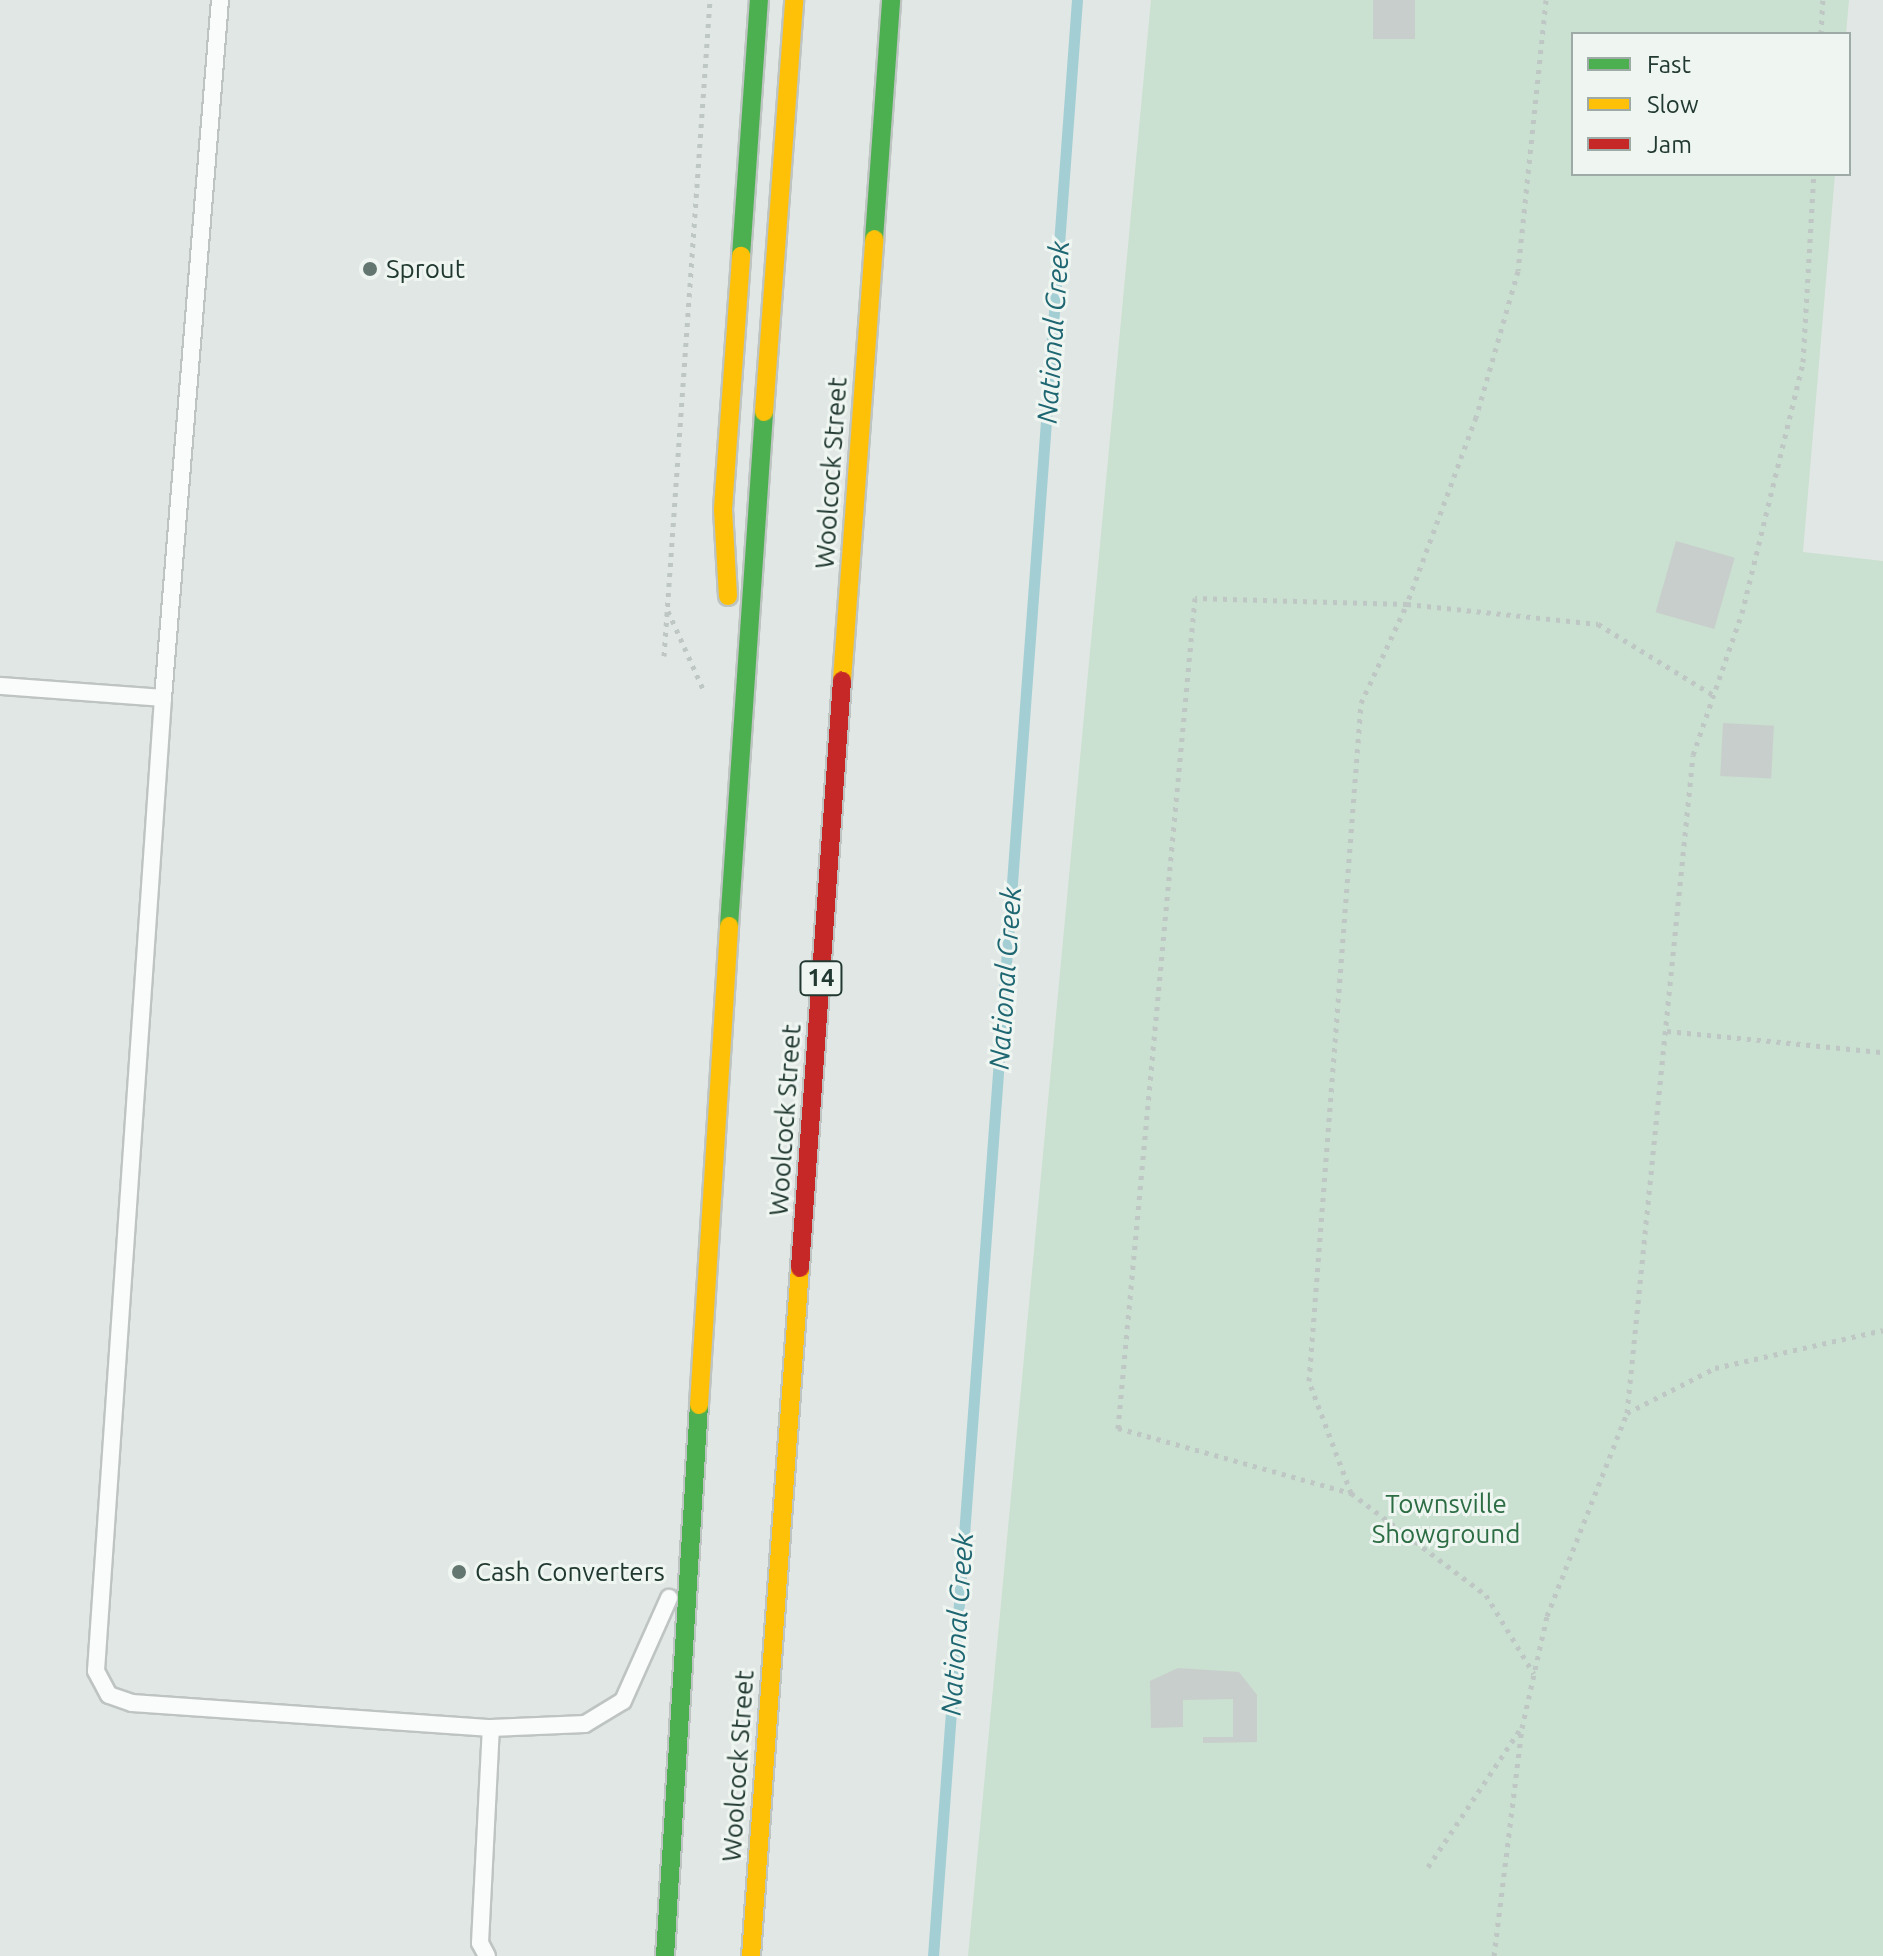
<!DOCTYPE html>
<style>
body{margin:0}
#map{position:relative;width:1883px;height:1956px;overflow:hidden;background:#e1e7e4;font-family:Ubuntu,sans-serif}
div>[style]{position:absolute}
.green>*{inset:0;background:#cae0d0}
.stream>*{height:11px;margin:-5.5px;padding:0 5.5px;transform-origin:5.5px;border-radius:5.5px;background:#a3ced4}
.building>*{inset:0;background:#c8cecb;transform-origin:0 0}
.path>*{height:5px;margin-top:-2.5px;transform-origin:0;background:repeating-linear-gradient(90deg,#bfc7c5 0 4px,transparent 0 10px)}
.roads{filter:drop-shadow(2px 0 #bec4c1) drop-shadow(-2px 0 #bec4c1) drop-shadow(0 2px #bec4c1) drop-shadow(0 -2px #bec4c1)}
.lane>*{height:16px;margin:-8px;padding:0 8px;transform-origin:8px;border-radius:8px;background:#fafbfb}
.fast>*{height:18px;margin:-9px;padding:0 9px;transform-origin:9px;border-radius:9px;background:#4caf50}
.slow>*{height:18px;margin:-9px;padding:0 9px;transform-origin:9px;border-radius:9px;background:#ffc107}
.jam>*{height:18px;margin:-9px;padding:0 9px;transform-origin:9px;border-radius:9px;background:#c62828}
.dots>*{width:22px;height:22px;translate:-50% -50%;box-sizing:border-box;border:4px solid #eff6f2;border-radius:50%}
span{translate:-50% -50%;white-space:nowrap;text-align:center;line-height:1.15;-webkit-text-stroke:6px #eff6f2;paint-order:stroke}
.shield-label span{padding:2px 6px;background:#eff6f2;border:2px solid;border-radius:6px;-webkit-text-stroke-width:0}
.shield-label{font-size:24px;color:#213931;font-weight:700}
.poi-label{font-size:26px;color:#213931}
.left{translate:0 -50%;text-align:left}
.street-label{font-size:26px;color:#213931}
.park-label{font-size:26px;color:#2d6d44}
.water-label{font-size:28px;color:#1e6671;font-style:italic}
.legend{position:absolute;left:1571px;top:32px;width:280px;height:144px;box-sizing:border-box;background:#eff6f2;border:2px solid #9daaa5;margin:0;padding:10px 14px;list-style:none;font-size:24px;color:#213931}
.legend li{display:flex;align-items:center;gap:16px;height:40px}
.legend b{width:40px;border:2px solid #9daaa5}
</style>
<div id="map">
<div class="green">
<i style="clip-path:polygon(1151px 0,1849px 0,1846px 34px,1573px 34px,1573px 174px,1835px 174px,1803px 552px,1883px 561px,1883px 1956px,968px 1956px)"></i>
</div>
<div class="stream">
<i style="left:933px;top:1956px;width:1961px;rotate:-85.79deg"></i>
</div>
<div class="building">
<i style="left:1373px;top:0;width:42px;height:39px"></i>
<i style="left:1676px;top:541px;width:61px;height:74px;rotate:16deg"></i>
<i style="left:1723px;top:723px;width:51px;height:53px;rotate:3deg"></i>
<i style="clip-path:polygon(1178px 1668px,1239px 1672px,1257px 1695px,1257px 1742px,1203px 1743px,1203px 1737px,1233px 1737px,1233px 1699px,1183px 1700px,1183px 1727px,1151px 1728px,1150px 1681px)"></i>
</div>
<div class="path">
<i style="left:1546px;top:0;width:272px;rotate:95.9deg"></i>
<i style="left:1518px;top:271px;width:152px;rotate:106deg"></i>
<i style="left:1476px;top:417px;width:199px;rotate:110.3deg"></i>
<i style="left:1407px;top:604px;width:192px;rotate:6deg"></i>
<i style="left:1598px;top:624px;width:135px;rotate:31.7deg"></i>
<i style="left:1821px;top:34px;width:34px;rotate:-87deg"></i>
<i style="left:668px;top:611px;width:85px;rotate:65.8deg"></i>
<i style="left:664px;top:656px;width:658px;rotate:-85.99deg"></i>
<i style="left:1667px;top:1031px;width:217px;rotate:5.6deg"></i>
<i style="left:1627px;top:1413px;width:99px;rotate:-27.1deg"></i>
<i style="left:1715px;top:1368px;width:172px;rotate:-12.7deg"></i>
<i style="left:1351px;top:1493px;width:120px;rotate:-110.6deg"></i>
<i style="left:1309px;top:1381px;width:680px;rotate:-85.61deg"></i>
<i style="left:1361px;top:703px;width:109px;rotate:-65.1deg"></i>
<i style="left:1407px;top:604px;width:212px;rotate:-178.4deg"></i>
<i style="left:1195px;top:598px;width:834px;rotate:95.3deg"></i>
<i style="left:1118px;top:1428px;width:242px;rotate:15.6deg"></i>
<i style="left:1351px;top:1493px;width:169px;rotate:37.1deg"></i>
<i style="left:1486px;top:1595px;width:92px;rotate:58.7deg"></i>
<i style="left:1428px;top:1867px;width:167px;rotate:-56.2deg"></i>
<i style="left:1494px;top:1956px;width:230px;rotate:-83deg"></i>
<i style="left:1522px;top:1728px;width:115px;rotate:-77.4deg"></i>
<i style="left:1547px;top:1616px;width:218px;rotate:-68.5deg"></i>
<i style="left:1627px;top:1413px;width:661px;rotate:-84.27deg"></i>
<i style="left:1693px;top:755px;width:150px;rotate:-71deg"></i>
<i style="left:1742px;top:613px;width:258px;rotate:-76.3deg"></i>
<i style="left:1803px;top:362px;width:188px;rotate:-86.7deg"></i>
</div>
<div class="roads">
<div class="lane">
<i style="left:220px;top:0;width:700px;rotate:94.67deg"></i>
<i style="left:163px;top:698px;width:975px;rotate:93.94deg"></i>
<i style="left:96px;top:1671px;width:27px;rotate:62deg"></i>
<i style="left:109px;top:1695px;width:24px;rotate:19deg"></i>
<i style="left:132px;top:1703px;width:360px;rotate:4deg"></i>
<i style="left:491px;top:1728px;width:94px;rotate:-2.4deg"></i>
<i style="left:585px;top:1724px;width:44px;rotate:-31.2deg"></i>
<i style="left:623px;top:1701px;width:113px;rotate:-65.9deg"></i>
<i style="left:0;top:686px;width:163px;rotate:4.2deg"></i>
<i style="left:487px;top:1956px;width:15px;rotate:-118deg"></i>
<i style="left:480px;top:1943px;width:215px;rotate:-87.1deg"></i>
</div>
<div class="fast">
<i style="left:874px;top:239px;width:240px;rotate:-85.9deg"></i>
<i style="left:741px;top:256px;width:257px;rotate:-86deg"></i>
<i style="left:729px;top:926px;width:515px;rotate:-86.1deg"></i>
<i style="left:665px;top:1956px;width:552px;rotate:-86.47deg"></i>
</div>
<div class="slow">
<i style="left:764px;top:412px;width:413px;rotate:-85.8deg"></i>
<i style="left:728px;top:596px;width:87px;rotate:-93.3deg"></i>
<i style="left:723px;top:509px;width:254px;rotate:-85.9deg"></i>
<i style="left:842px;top:680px;width:442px;rotate:-85.8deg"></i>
<i style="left:699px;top:1405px;width:480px;rotate:-86.4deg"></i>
<i style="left:751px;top:1956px;width:690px;rotate:-85.93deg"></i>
</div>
<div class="jam">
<i style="left:800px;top:1268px;width:589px;rotate:-85.91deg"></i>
</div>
</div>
<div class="dots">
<i style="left:370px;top:269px;background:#647670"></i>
<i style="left:459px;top:1572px;background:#647670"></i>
</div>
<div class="shield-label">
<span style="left:821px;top:978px">14</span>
</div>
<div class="poi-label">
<span class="left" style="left:386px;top:269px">Sprout</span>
<span class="left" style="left:475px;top:1572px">Cash Converters</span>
</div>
<div class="street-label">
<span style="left:831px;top:473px;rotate:-86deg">Woolcock Street</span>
<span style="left:785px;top:1120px;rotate:-86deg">Woolcock Street</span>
<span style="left:738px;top:1766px;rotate:-86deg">Woolcock Street</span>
</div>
<div class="park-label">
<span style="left:1446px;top:1519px">Townsville<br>Showground</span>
</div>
<div class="water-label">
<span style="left:1053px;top:332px;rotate:-86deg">National Creek</span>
<span style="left:1005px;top:978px;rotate:-86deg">National Creek</span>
<span style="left:957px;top:1624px;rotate:-86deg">National Creek</span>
</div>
<ul class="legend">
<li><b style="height:10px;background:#4caf50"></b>Fast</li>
<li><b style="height:10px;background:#ffc107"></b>Slow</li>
<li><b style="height:10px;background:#c62828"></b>Jam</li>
</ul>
</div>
